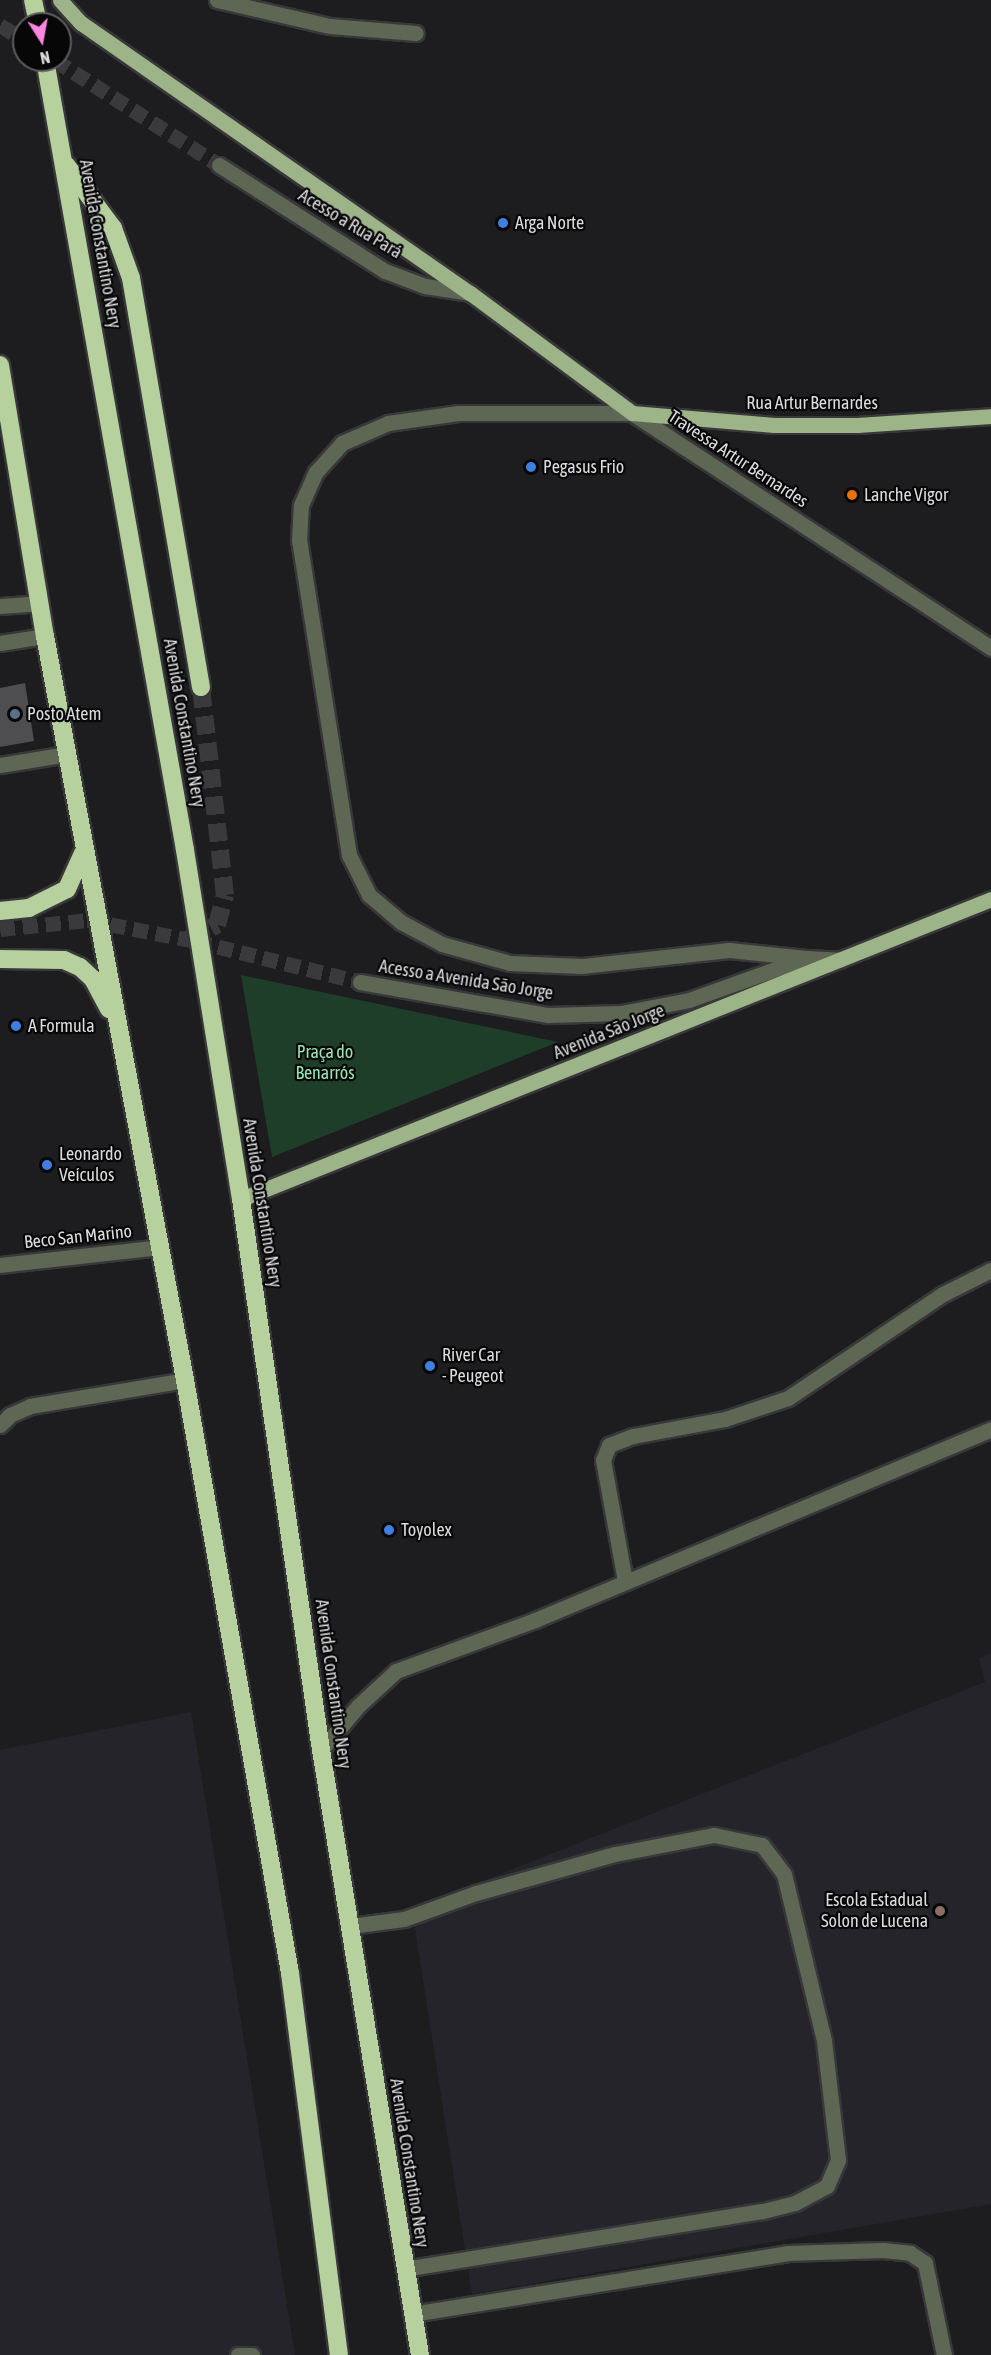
<!DOCTYPE html>
<meta charset="utf-8">
<style>
body{margin:0}
#map{position:relative;width:991px;height:2355px;overflow:hidden;background:#1d1d1f;font-family:"Asap Condensed",sans-serif}
div>[style]{position:absolute}
.built>*{inset:0;background:#26242b}
.green>*{inset:0;background:#1f3e2a}
.building>*{inset:0;background:#4e4d4f}
.minor-tunnel>*{height:15px;margin-top:-7.5px;transform-origin:0;background:repeating-linear-gradient(90deg,#3a3a3c 0 15px,transparent 0 23px)}
.highway-tunnel>*{height:18px;margin-top:-9px;transform-origin:0;background:repeating-linear-gradient(90deg,#3a3a3c 0 18px,transparent 0 27px)}
.roads{filter:drop-shadow(2px 0 #38383a) drop-shadow(-2px 0 #38383a) drop-shadow(0 2px #38383a) drop-shadow(0 -2px #38383a)}
.minor>*{height:15px;margin:-7.5px;padding:0 7.5px;transform-origin:7.5px;border-radius:7.5px;background:#5d6753}
.major>*{height:15px;margin:-7.5px;padding:0 7.5px;transform-origin:7.5px;border-radius:7.5px;background:#9db388}
.highway>*{height:18px;margin:-9px;padding:0 9px;transform-origin:9px;border-radius:9px;background:#b7d19e}
.dots>*{width:16px;height:16px;translate:-50% -50%;box-sizing:border-box;border:3px solid #070708;border-radius:50%}
span{translate:-50% -50%;white-space:nowrap;text-align:center;line-height:1.15;-webkit-text-stroke:4.5px #070708;paint-order:stroke}
.poi-label{font-size:18px;color:#dcdbdd}
.left{translate:0 -50%;text-align:left}
.right{translate:-100% -50%;text-align:right}
.street-label{font-size:18px;color:#dcdbdd}
.park-label{font-size:18px;color:#97e4b1}
.north{position:absolute;left:12px;top:12px;width:60px;height:60px;box-sizing:border-box;background:#070708;border:2px solid #5c5c5d;border-radius:50%;rotate:169deg;font-size:16px;font-weight:700;line-height:24px;text-align:center;color:#dcdbdd}
.north::after{content:'';display:block;margin:auto;width:21px;height:27px;background:#fd86e1;clip-path:polygon(50% 0,100% 100%,50% 72%,0 100%)}
</style>
<div id="map">
<div class="built">
<i style="clip-path:polygon(991px 1653px,991px 2204px,472px 2294px,412px 1909px,985px 1682px,979px 1658px)"></i>
<i style="clip-path:polygon(191px 1712px,295px 2355px,0 2355px,0 1750px)"></i>
</div>
<div class="green">
<i style="clip-path:polygon(241px 975px,558px 1042px,272px 1157px)"></i>
</div>
<div class="building">
<i style="clip-path:polygon(25px 683px,34px 741px,0 747px,0 688px)"></i>
</div>
<div class="minor-tunnel">
<i style="left:0;top:25px;width:28px;rotate:32deg"></i>
<i style="left:55px;top:60px;width:195px;rotate:32.6deg"></i>
<i style="left:0;top:929px;width:88px;rotate:-5.8deg"></i>
<i style="left:88px;top:920px;width:110px;rotate:11deg"></i>
<i style="left:196px;top:941px;width:169px;rotate:14deg"></i>
</div>
<div class="highway-tunnel">
<i style="left:187px;top:940px;width:34px;rotate:-27deg"></i>
<i style="left:217px;top:925px;width:31px;rotate:-75deg"></i>
<i style="left:225px;top:895px;width:209px;rotate:-96.6deg"></i>
</div>
<div class="roads">
<div class="minor">
<i style="left:217px;top:0;width:116px;rotate:13deg"></i>
<i style="left:330px;top:26px;width:86px;rotate:4.7deg"></i>
<i style="left:219px;top:165px;width:197px;rotate:32.6deg"></i>
<i style="left:385px;top:271px;width:43px;rotate:20.6deg"></i>
<i style="left:425px;top:286px;width:46px;rotate:8.8deg"></i>
<i style="left:0;top:606px;width:39px;rotate:-4deg"></i>
<i style="left:0;top:643px;width:46px;rotate:-8.8deg"></i>
<i style="left:0;top:765px;width:68px;rotate:-9.3deg"></i>
<i style="left:806px;top:958px;width:77px;rotate:-174.1deg"></i>
<i style="left:729px;top:950px;width:149px;rotate:173.8deg"></i>
<i style="left:581px;top:966px;width:71px;rotate:-177.6deg"></i>
<i style="left:510px;top:963px;width:71px;rotate:-164.4deg"></i>
<i style="left:442px;top:944px;width:47px;rotate:-151.8deg"></i>
<i style="left:401px;top:922px;width:42px;rotate:-139.8deg"></i>
<i style="left:369px;top:895px;width:45px;rotate:-116.6deg"></i>
<i style="left:349px;top:855px;width:318px;rotate:-99deg"></i>
<i style="left:299px;top:541px;width:36px;rotate:-87deg"></i>
<i style="left:301px;top:505px;width:36px;rotate:-66deg"></i>
<i style="left:316px;top:472px;width:39px;rotate:-48deg"></i>
<i style="left:342px;top:443px;width:50px;rotate:-23.5deg"></i>
<i style="left:388px;top:423px;width:71px;rotate:-8.1deg"></i>
<i style="left:458px;top:413px;width:174px"></i>
<i style="left:632px;top:413px;width:429px;rotate:33.2deg"></i>
<i style="left:360px;top:982px;width:191px;rotate:10deg"></i>
<i style="left:548px;top:1015px;width:73px;rotate:-1.6deg"></i>
<i style="left:621px;top:1013px;width:69px;rotate:-10.8deg"></i>
<i style="left:689px;top:1000px;width:124px;rotate:-19.7deg"></i>
<i style="left:806px;top:958px;width:34px;rotate:3deg"></i>
<i style="left:0;top:1265px;width:162px;rotate:-6.4deg"></i>
<i style="left:0;top:1425px;width:14px;rotate:-45deg"></i>
<i style="left:10px;top:1415px;width:22px;rotate:-24deg"></i>
<i style="left:30px;top:1406px;width:157px;rotate:-9.5deg"></i>
<i style="left:625px;top:1581px;width:123px;rotate:-100.3deg"></i>
<i style="left:603px;top:1460px;width:16px;rotate:-68deg"></i>
<i style="left:609px;top:1445px;width:26px;rotate:-21deg"></i>
<i style="left:633px;top:1436px;width:94px;rotate:-10.5deg"></i>
<i style="left:725px;top:1419px;width:66px;rotate:-18.4deg"></i>
<i style="left:788px;top:1398px;width:187px;rotate:-33.9deg"></i>
<i style="left:943px;top:1294px;width:54px;rotate:-26.6deg"></i>
<i style="left:321px;top:1750px;width:57px;rotate:-49.9deg"></i>
<i style="left:358px;top:1706px;width:52px;rotate:-42.6deg"></i>
<i style="left:396px;top:1671px;width:148px;rotate:-20.1deg"></i>
<i style="left:535px;top:1620px;width:494px;rotate:-22.7deg"></i>
<i style="left:350px;top:1926px;width:54px;rotate:-7.4deg"></i>
<i style="left:404px;top:1919px;width:77px;rotate:-19.9deg"></i>
<i style="left:476px;top:1893px;width:144px;rotate:-15.7deg"></i>
<i style="left:615px;top:1854px;width:101px;rotate:-10.9deg"></i>
<i style="left:714px;top:1835px;width:49px;rotate:11.8deg"></i>
<i style="left:762px;top:1845px;width:36px;rotate:53deg"></i>
<i style="left:784px;top:1874px;width:172px;rotate:76.5deg"></i>
<i style="left:824px;top:2041px;width:120px;rotate:83.3deg"></i>
<i style="left:838px;top:2160px;width:28px;rotate:113deg"></i>
<i style="left:827px;top:2186px;width:36px;rotate:152deg"></i>
<i style="left:795px;top:2203px;width:34px;rotate:166deg"></i>
<i style="left:762px;top:2211px;width:362px;rotate:170.8deg"></i>
<i style="left:412px;top:2314px;width:380px;rotate:-9.2deg"></i>
<i style="left:787px;top:2253px;width:96px;rotate:-1.8deg"></i>
<i style="left:883px;top:2250px;width:27px;rotate:6deg"></i>
<i style="left:910px;top:2253px;width:18px;rotate:34deg"></i>
<i style="left:925px;top:2263px;width:94px;rotate:78.3deg"></i>
<i style="left:238px;top:2355px;width:14px"></i>
</div>
<div class="major">
<i style="left:60px;top:0;width:31px;rotate:48deg"></i>
<i style="left:81px;top:23px;width:474px;rotate:34.8deg"></i>
<i style="left:470px;top:293px;width:202px;rotate:36.5deg"></i>
<i style="left:632px;top:413px;width:143px;rotate:4.8deg"></i>
<i style="left:774px;top:425px;width:83px"></i>
<i style="left:857px;top:425px;width:134px;rotate:-3.8deg"></i>
<i style="left:241px;top:1199px;width:808px;rotate:-21.8deg"></i>
</div>
<div class="highway">
<i style="left:33px;top:0;width:25px;rotate:78deg"></i>
<i style="left:45px;top:60px;width:802px;rotate:79.95deg"></i>
<i style="left:185px;top:850px;width:353px;rotate:80.9deg"></i>
<i style="left:241px;top:1199px;width:557px;rotate:81.74deg"></i>
<i style="left:321px;top:1750px;width:613px;rotate:80.71deg"></i>
<i style="left:66px;top:165px;width:79px;rotate:53.3deg"></i>
<i style="left:113px;top:228px;width:53px;rotate:70.2deg"></i>
<i style="left:131px;top:278px;width:415px;rotate:80.3deg"></i>
<i style="left:0;top:365px;width:275px;rotate:80.6deg"></i>
<i style="left:45px;top:636px;width:757px;rotate:79.34deg"></i>
<i style="left:185px;top:1380px;width:602px;rotate:79.96deg"></i>
<i style="left:290px;top:1973px;width:385px;rotate:82.7deg"></i>
<i style="left:0;top:911px;width:29px;rotate:-6deg"></i>
<i style="left:29px;top:908px;width:42px;rotate:-26.6deg"></i>
<i style="left:67px;top:889px;width:39px;rotate:-66deg"></i>
<i style="left:0;top:959px;width:64px;rotate:0.9deg"></i>
<i style="left:64px;top:960px;width:17px;rotate:24deg"></i>
<i style="left:80px;top:967px;width:18px;rotate:43deg"></i>
<i style="left:93px;top:979px;width:34px;rotate:62deg"></i>
</div>
</div>
<div class="dots">
<i style="left:503px;top:223px;background:#3f7fe0"></i>
<i style="left:531px;top:467px;background:#3f7fe0"></i>
<i style="left:852px;top:495px;background:#e8710a"></i>
<i style="left:15px;top:714px;background:#5c6f8a"></i>
<i style="left:16px;top:1026px;background:#3f7fe0"></i>
<i style="left:47px;top:1165px;background:#3f7fe0"></i>
<i style="left:430px;top:1366px;background:#3f7fe0"></i>
<i style="left:389px;top:1530px;background:#3f7fe0"></i>
<i style="left:940px;top:1911px;background:#8d6e63"></i>
</div>
<div class="poi-label">
<span class="left" style="left:515px;top:223px">Arga Norte</span>
<span class="left" style="left:543px;top:467px">Pegasus Frio</span>
<span class="left" style="left:864px;top:495px">Lanche Vigor</span>
<span class="left" style="left:27px;top:714px">Posto Atem</span>
<span class="left" style="left:28px;top:1026px">A Formula</span>
<span class="left" style="left:59px;top:1165px">Leonardo<br>Veículos</span>
<span class="left" style="left:442px;top:1366px">River Car<br>- Peugeot</span>
<span class="left" style="left:401px;top:1530px">Toyolex</span>
<span class="right" style="left:928px;top:1911px">Escola Estadual<br>Solon de Lucena</span>
</div>
<div class="street-label">
<span style="left:350px;top:224px;rotate:31deg">Acesso a Rua Pará</span>
<span style="left:100px;top:244px;rotate:80deg">Avenida Constantino Nery</span>
<span style="left:812px;top:403px">Rua Artur Bernardes</span>
<span style="left:738px;top:459px;rotate:33deg">Travessa Artur Bernardes</span>
<span style="left:184px;top:723px;rotate:80deg">Avenida Constantino Nery</span>
<span style="left:466px;top:980px;rotate:9deg">Acesso a Avenida São Jorge</span>
<span style="left:609px;top:1032px;rotate:-22deg">Avenida São Jorge</span>
<span style="left:262px;top:1203px;rotate:81deg">Avenida Constantino Nery</span>
<span style="left:78px;top:1237px;rotate:-6deg">Beco San Marino</span>
<span style="left:333px;top:1684px;rotate:82deg">Avenida Constantino Nery</span>
<span style="left:409px;top:2163px;rotate:81deg">Avenida Constantino Nery</span>
</div>
<div class="park-label">
<span style="left:325px;top:1063px">Praça do<br>Benarrós</span>
</div>
<div class="north">N</div>
</div>
